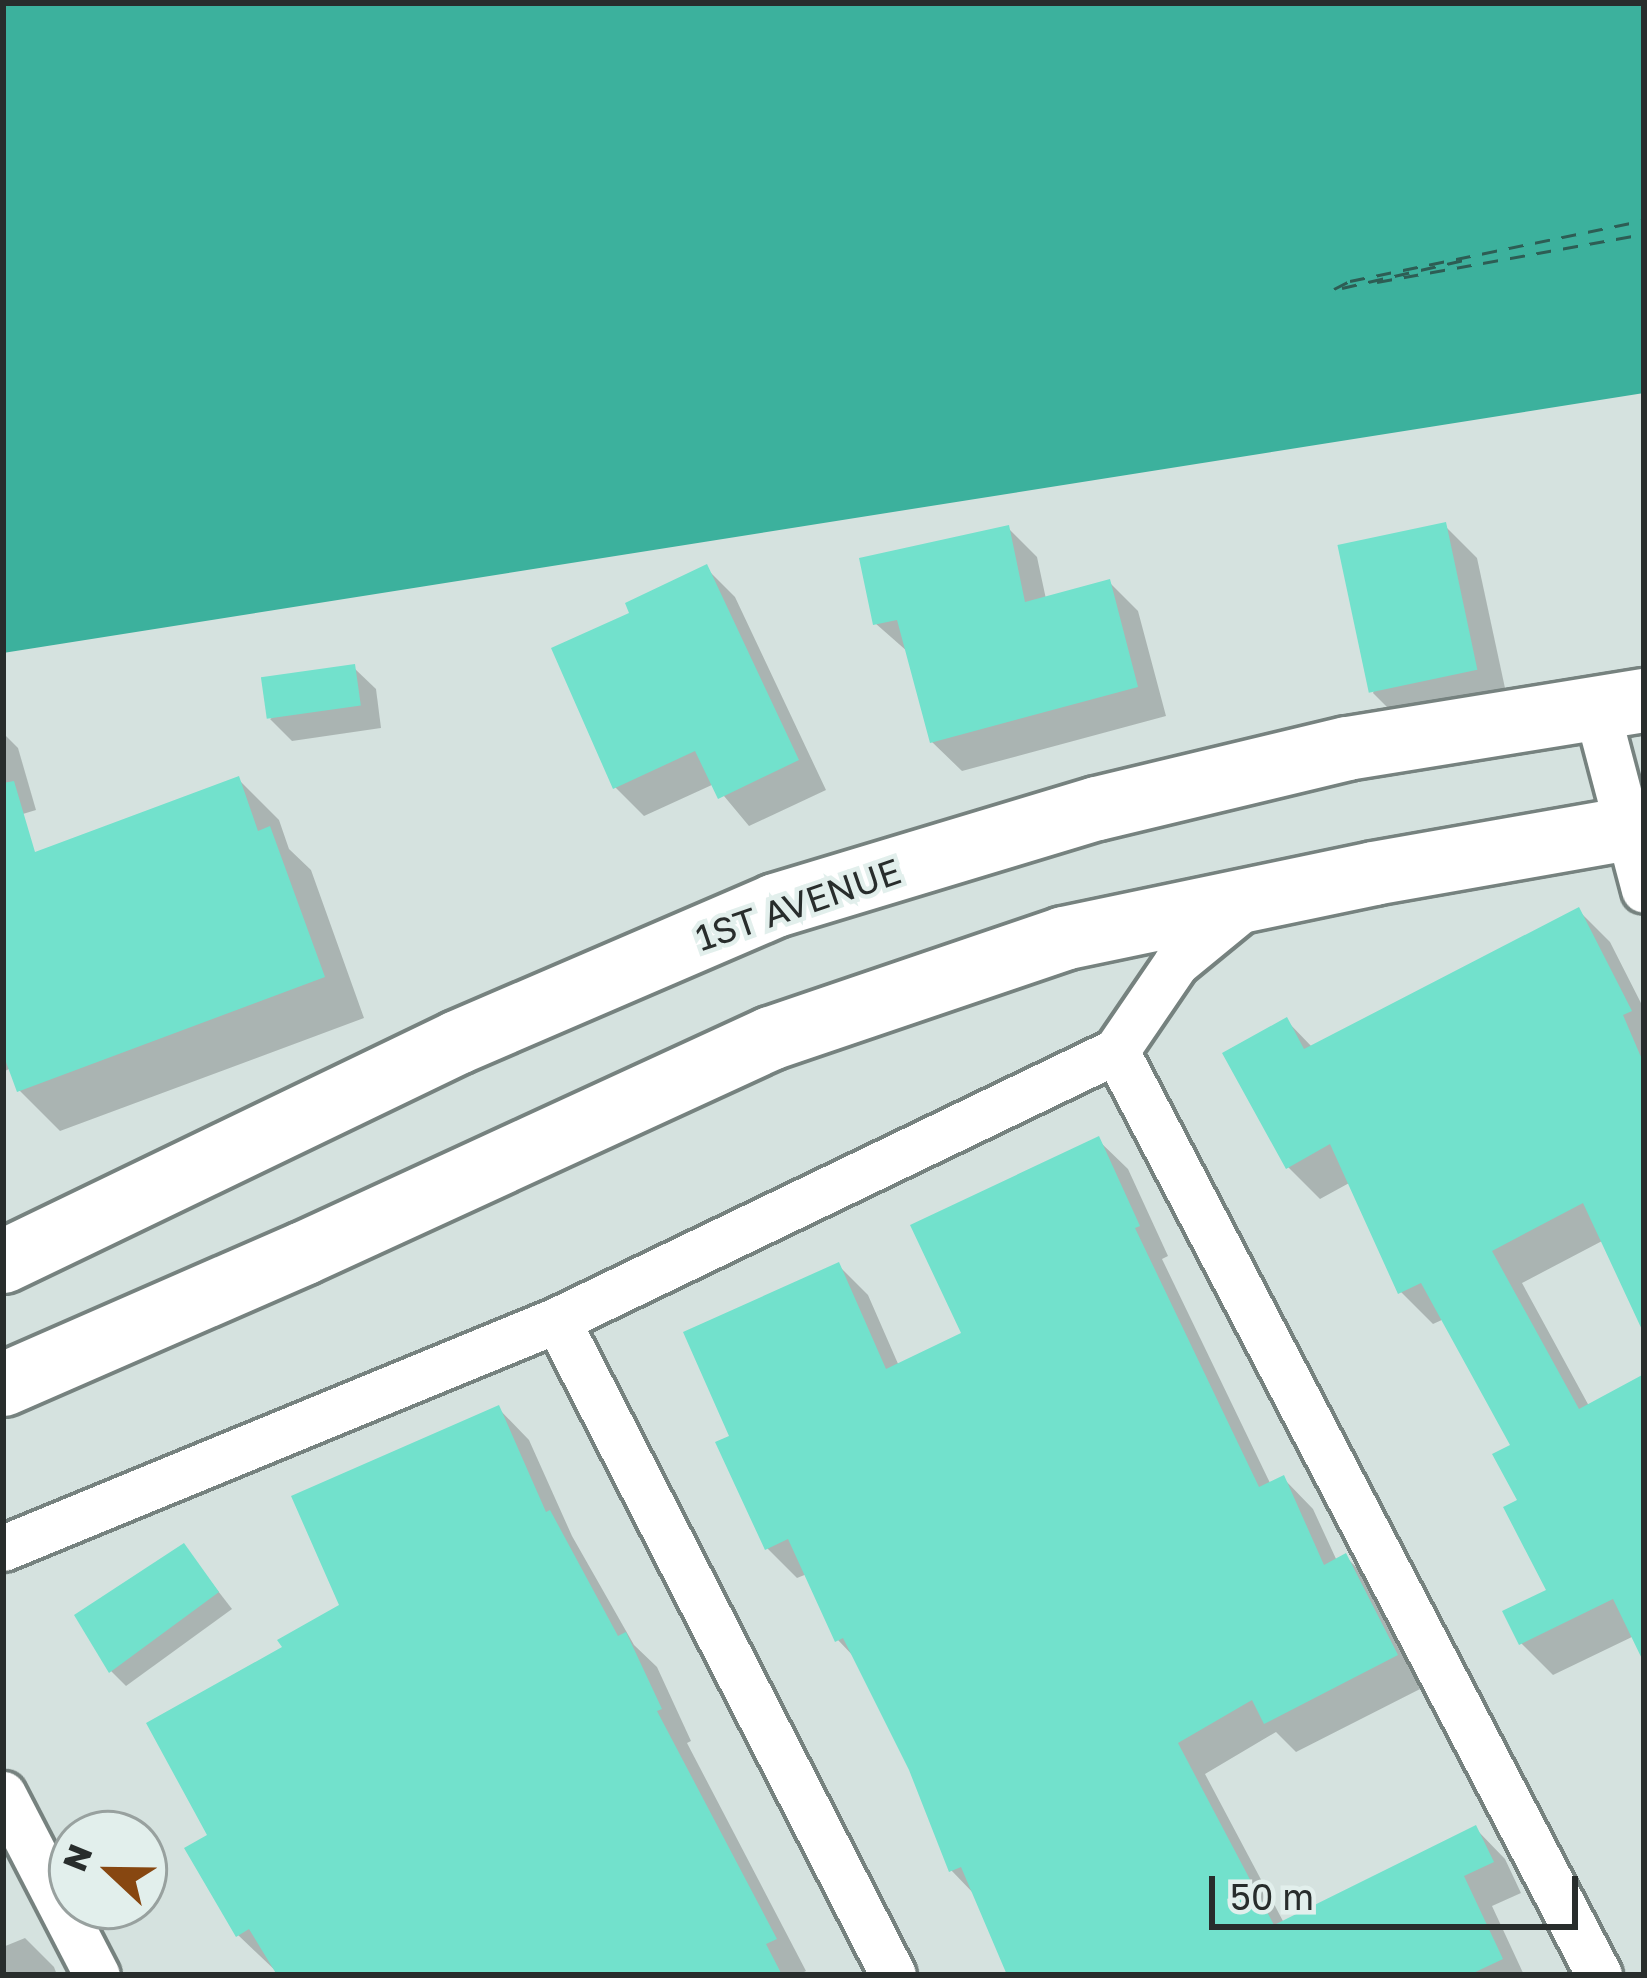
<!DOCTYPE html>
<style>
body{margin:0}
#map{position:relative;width:1647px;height:1978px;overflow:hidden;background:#d5e2df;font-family:"Golos Text",sans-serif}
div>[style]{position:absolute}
.water>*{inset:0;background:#3cb19d}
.shadow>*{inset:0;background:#0003}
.ferry>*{height:3px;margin-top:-1.5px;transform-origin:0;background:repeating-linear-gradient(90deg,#2d5d54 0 15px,transparent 0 27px)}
.building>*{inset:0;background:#72e1cc;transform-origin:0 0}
.roads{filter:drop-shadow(3px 0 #76827f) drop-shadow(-3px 0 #76827f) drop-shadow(0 3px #76827f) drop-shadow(0 -3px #76827f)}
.street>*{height:45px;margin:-22.5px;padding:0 22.5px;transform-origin:22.5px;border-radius:22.5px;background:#fff}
.secondary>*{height:63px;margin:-31.5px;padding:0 31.5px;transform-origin:31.5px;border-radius:31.5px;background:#fff}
span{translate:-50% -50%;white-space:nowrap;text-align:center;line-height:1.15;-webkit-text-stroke:9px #e2efec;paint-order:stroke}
.street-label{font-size:36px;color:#282d2c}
.frame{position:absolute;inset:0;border:6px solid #282d2c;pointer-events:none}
.north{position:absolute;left:48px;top:1810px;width:120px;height:120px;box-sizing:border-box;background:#e2efec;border:3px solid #98a19f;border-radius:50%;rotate:292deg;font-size:33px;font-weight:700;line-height:48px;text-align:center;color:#282d2c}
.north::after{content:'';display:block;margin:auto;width:42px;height:54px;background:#874711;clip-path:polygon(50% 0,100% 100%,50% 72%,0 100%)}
.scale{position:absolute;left:1209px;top:1876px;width:369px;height:54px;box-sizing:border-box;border:6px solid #282d2c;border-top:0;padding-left:15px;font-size:36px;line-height:42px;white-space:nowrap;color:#282d2c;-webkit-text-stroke:9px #e2efec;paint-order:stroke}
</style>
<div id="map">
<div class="water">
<i style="clip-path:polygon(3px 3px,1644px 3px,1644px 393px,3px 653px)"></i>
</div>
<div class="shadow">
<i style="clip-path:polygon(1445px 526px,1477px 558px,1508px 702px,1405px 725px,1373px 693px)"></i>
<i style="clip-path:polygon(1008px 528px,1037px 557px,1046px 599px,1109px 582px,1138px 611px,1166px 716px,962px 771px,932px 742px,908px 652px,875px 623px)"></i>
<i style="clip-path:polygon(706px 568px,735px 597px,826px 790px,749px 826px,714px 784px,644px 816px,615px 787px,633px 614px)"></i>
<i style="clip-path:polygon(354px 668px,376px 689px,381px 728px,292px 741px,270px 719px)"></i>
<i style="clip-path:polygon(3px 733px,18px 748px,36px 810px,3px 820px)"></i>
<i style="clip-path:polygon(238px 779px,279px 820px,289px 849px,311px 870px,364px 1018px,60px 1131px,19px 1090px,11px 1068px,3px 1072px,3px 867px)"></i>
<i style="clip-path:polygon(1578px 910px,1610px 942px,1644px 1009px,1644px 1327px,1604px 1240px,1522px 1283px,1589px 1406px,1644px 1377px,1644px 1656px,1634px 1636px,1553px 1675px,1521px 1643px,1550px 1591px,1521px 1502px,1514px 1446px,1444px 1319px,1433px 1324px,1401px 1292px,1351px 1182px,1320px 1199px,1288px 1167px,1287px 1021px,1313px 1048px)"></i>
<i style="clip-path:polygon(1098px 1140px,1128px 1169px,1168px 1256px,1162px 1259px,1271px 1485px,1284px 1479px,1313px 1509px,1337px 1561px,1346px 1557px,1376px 1587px,1426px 1686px,1296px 1752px,1276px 1732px,1205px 1774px,1284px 1923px,1476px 1829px,1505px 1859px,1521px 1893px,1492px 1906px,1524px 1975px,1012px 1975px,976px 1896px,951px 1870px,911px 1769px,857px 1660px,838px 1640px,807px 1574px,797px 1578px,767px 1548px,733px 1437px,838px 1265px,868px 1295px,899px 1366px,965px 1335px)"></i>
<i style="clip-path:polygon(498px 1408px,529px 1440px,572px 1536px,634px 1645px,657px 1667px,691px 1741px,687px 1743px,806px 1971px,798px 1975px,280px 1975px,238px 1935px,211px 1836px,286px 1649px,343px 1606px)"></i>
<i style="clip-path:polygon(184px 1547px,232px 1609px,126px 1686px,111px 1671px)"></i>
<i style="clip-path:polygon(25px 1938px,54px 1967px,57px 1975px,3px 1975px,3px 1947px)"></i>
</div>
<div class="ferry">
<i style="left:1377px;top:282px;width:271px;rotate:-10.2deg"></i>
<i style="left:1342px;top:288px;width:134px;rotate:-12.9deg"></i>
<i style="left:1334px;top:289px;width:18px;rotate:-27deg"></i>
<i style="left:1350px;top:281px;width:300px;rotate:-11.7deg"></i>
</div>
<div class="building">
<i style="left:1446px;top:522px;width:151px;height:111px;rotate:78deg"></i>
<i style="clip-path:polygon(1009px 525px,1025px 602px,1110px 579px,1138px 687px,930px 743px,897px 620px,873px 625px,859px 558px)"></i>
<i style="clip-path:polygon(707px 564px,799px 760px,718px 799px,695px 751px,613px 789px,551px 648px,629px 613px,625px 603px)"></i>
<i style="left:355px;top:664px;width:42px;height:95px;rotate:82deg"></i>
<i style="clip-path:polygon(239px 776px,258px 831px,270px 826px,325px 977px,17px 1092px,3px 1054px,3px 783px,14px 781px,35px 852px)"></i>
<i style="clip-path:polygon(1579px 907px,1632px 1011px,1623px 1015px,1644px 1064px,1644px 1334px,1583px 1203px,1492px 1251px,1579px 1409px,1644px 1374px,1644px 1663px,1613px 1599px,1519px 1645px,1502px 1611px,1546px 1590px,1503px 1507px,1517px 1500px,1492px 1454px,1510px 1445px,1421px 1283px,1398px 1294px,1330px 1144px,1286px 1169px,1222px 1053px,1287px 1017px,1304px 1049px)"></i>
<i style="clip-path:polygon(1099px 1136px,1140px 1226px,1135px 1228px,1259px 1487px,1284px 1475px,1324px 1565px,1346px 1553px,1398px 1655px,1264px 1724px,1252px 1700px,1178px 1743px,1274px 1925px,1476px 1825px,1494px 1862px,1464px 1876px,1503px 1959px,1469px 1975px,1007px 1975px,961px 1867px,949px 1872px,909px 1770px,843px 1638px,835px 1642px,788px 1539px,765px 1550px,715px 1442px,729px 1436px,683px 1332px,839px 1262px,886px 1369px,961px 1333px,910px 1225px)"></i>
<i style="clip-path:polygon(499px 1405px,546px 1512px,550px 1510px,618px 1636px,626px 1632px,662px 1709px,657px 1711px,777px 1939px,766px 1944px,782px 1975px,277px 1975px,249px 1929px,236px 1937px,184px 1848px,207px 1835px,146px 1723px,282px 1647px,277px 1640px,339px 1605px,291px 1496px)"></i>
<i style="clip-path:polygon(184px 1543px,219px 1592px,109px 1673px,74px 1615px)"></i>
</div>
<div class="roads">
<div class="street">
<i style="left:1595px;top:704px;width:192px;rotate:75.2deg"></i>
<i style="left:1116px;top:1051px;width:1043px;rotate:62.4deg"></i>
<i style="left:557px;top:1320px;width:736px;rotate:62.84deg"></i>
<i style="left:3px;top:1548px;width:599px;rotate:-22.37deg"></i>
<i style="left:557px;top:1320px;width:620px;rotate:-25.7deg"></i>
<i style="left:1116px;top:1051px;width:107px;rotate:-55.7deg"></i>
<i style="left:1176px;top:963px;width:93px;rotate:-39.3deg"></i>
<i style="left:3px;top:1794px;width:204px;rotate:62.6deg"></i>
</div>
<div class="secondary">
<i style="left:3px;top:1261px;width:504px;rotate:-25.75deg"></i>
<i style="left:457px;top:1042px;width:346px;rotate:-23.3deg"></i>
<i style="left:775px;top:905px;width:336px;rotate:-16.8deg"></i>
<i style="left:1097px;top:808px;width:257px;rotate:-13.5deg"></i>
<i style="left:1347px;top:748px;width:301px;rotate:-9.2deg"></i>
<i style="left:3px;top:1384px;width:327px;rotate:-23.6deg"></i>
<i style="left:303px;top:1253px;width:514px;rotate:-24.72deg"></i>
<i style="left:770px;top:1038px;width:310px;rotate:-18.8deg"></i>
<i style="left:1063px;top:938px;width:317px;rotate:-11.8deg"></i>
<i style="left:1373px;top:873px;width:275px;rotate:-10deg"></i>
</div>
</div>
<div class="street-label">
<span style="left:798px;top:904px;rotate:-19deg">1ST AVENUE</span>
</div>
<div class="frame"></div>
<div class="north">N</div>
<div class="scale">50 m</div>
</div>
